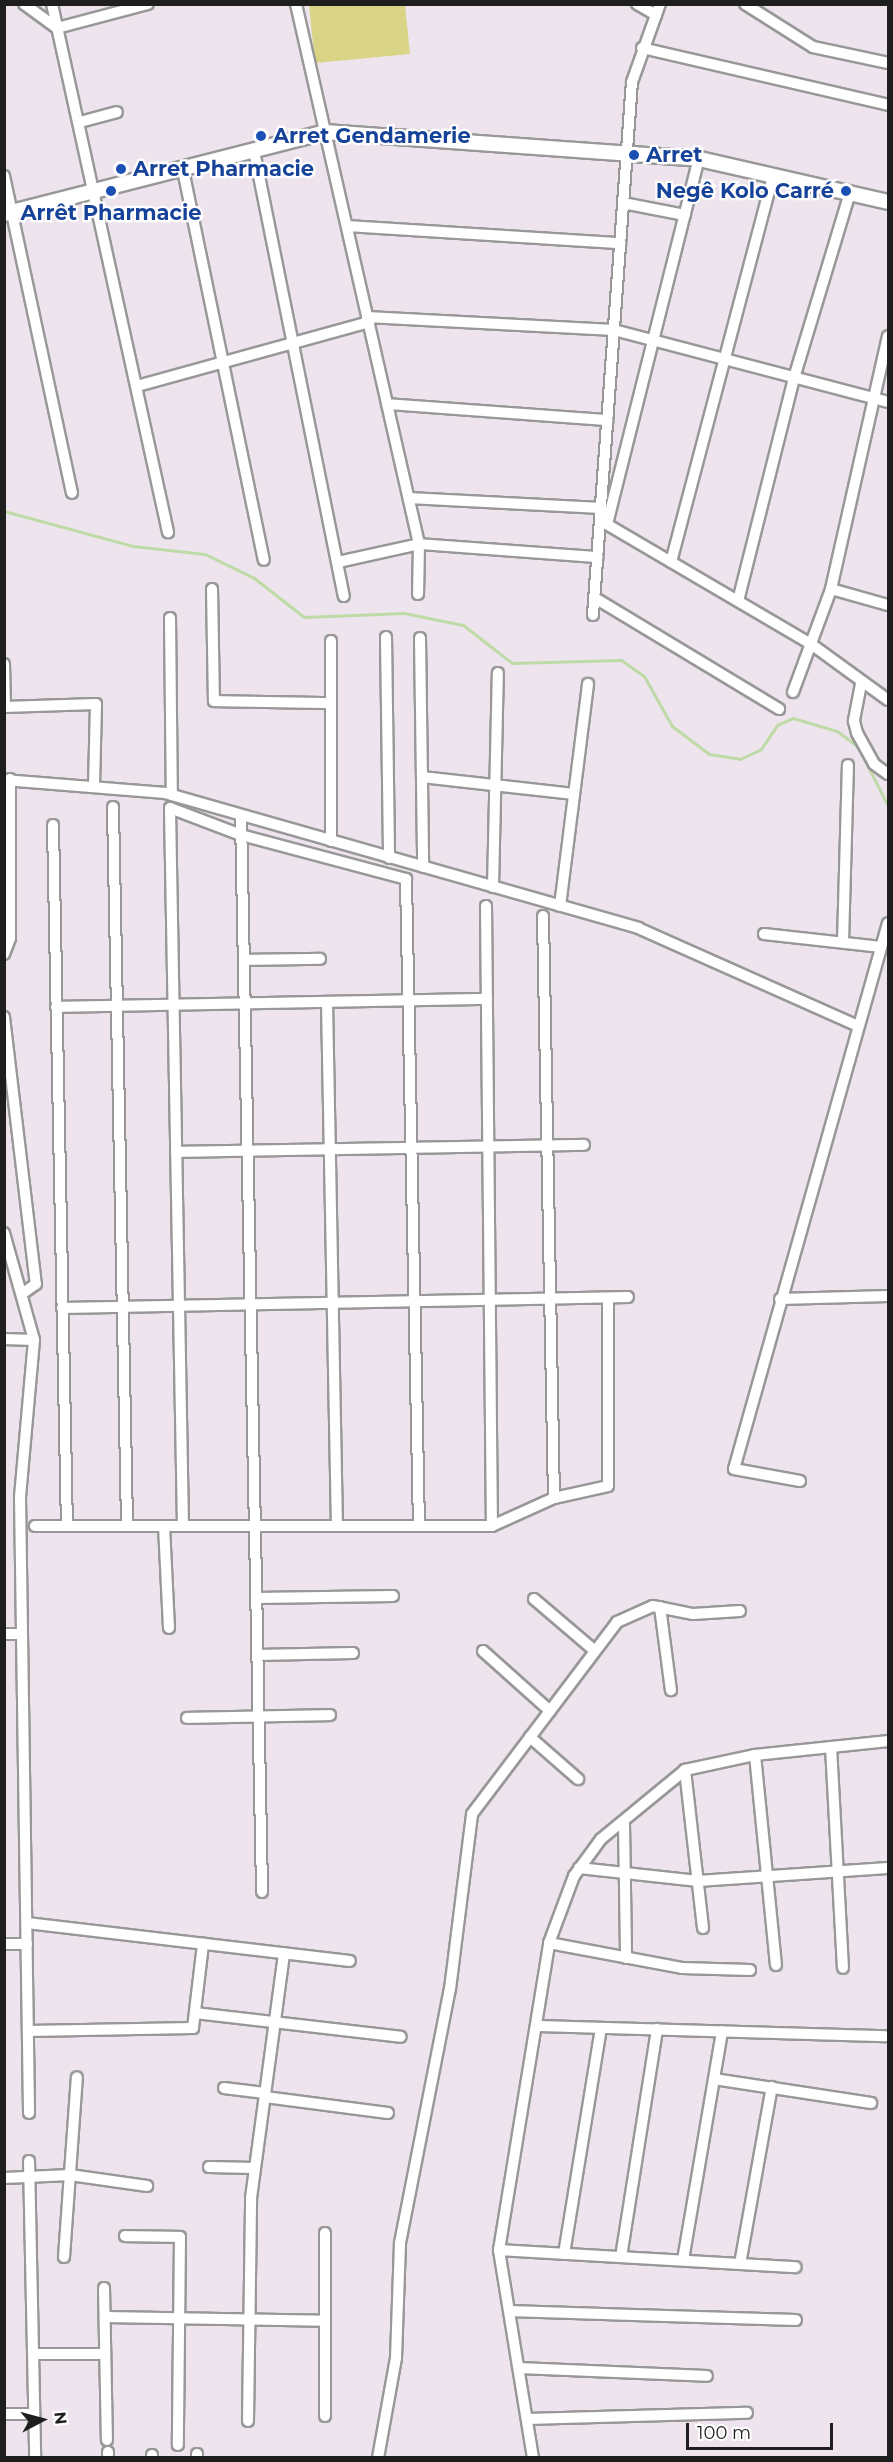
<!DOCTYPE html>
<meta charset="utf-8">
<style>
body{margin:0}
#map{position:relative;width:893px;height:2462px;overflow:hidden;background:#eee4ee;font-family:Montserrat,sans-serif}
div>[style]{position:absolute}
.pitch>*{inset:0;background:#dad486}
.stream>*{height:3px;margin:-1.5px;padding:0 1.5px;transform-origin:1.5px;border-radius:1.5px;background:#bedaa6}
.roads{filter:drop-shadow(2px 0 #989898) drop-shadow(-2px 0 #989898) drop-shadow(0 2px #989898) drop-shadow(0 -2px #989898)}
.minor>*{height:10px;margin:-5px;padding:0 5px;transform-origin:5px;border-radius:5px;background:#fff}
.tertiary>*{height:14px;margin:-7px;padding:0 7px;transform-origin:7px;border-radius:7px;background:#fff}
.dots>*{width:16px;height:16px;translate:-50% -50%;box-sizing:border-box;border:3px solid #fff;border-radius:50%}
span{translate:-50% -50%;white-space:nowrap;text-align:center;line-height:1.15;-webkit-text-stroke:4.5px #fff;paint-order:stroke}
.transit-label{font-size:21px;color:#164399;font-weight:700}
.left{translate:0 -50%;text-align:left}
.right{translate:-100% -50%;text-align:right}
.frame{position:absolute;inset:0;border:6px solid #1e1e1e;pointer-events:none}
.north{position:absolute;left:12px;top:2390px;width:60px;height:60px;-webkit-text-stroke:4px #fff;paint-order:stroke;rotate:84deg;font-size:16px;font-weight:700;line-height:24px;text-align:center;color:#1e1e1e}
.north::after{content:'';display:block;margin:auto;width:21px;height:27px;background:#1e1e1e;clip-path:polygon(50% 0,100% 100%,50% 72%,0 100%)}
.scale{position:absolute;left:686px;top:2423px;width:147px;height:27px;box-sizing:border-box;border:3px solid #1e1e1e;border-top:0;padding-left:8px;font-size:18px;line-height:21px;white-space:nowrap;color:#1e1e1e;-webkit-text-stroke:4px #fff;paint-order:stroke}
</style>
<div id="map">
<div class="pitch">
<i style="clip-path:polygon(309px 5px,405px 5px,410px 54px,315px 63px)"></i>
</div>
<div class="stream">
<i style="left:4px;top:511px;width:134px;rotate:15.2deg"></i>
<i style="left:133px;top:546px;width:72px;rotate:6.3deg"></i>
<i style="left:205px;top:554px;width:55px;rotate:26.1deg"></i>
<i style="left:254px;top:578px;width:63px;rotate:38deg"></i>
<i style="left:304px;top:617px;width:100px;rotate:-2.3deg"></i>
<i style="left:404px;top:613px;width:60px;rotate:11.5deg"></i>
<i style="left:463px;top:625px;width:62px;rotate:37.8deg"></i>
<i style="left:512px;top:663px;width:109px;rotate:-1.6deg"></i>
<i style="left:621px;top:660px;width:28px;rotate:35deg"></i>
<i style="left:644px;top:676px;width:57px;rotate:60.8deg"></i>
<i style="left:672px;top:726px;width:46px;rotate:37.1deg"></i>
<i style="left:709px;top:754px;width:31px;rotate:9deg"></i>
<i style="left:740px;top:759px;width:23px;rotate:-25deg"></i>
<i style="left:761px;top:749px;width:29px;rotate:-56deg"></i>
<i style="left:777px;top:725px;width:17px;rotate:-24deg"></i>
<i style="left:793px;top:718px;width:46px;rotate:16.5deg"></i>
<i style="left:837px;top:731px;width:26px;rotate:37deg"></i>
<i style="left:858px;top:747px;width:66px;rotate:63deg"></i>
</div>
<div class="roads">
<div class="minor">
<i style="left:24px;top:4px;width:41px;rotate:36deg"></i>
<i style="left:57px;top:28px;width:94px;rotate:-14.8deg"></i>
<i style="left:52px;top:4px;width:541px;rotate:77.61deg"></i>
<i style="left:296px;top:4px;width:554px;rotate:77.17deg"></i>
<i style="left:419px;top:544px;width:50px;rotate:91.1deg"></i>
<i style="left:637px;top:4px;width:22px;rotate:30deg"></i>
<i style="left:745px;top:4px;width:80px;rotate:32.3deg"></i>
<i style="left:813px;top:47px;width:77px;rotate:12deg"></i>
<i style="left:642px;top:48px;width:253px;rotate:13deg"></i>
<i style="left:80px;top:122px;width:38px;rotate:-15deg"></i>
<i style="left:254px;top:151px;width:454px;rotate:78.6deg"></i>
<i style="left:183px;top:170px;width:398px;rotate:78.3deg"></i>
<i style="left:4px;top:176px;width:324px;rotate:77.9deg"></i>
<i style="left:623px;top:203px;width:63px;rotate:11deg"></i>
<i style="left:347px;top:226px;width:274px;rotate:3.6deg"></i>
<i style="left:367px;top:317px;width:247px;rotate:3deg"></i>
<i style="left:614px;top:330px;width:283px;rotate:14.7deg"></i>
<i style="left:137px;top:386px;width:241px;rotate:-15.4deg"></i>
<i style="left:387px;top:404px;width:221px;rotate:4.2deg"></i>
<i style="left:409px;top:498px;width:192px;rotate:3deg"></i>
<i style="left:603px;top:522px;width:241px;rotate:30.4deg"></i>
<i style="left:811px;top:644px;width:95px;rotate:36deg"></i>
<i style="left:607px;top:524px;width:376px;rotate:-75.9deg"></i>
<i style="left:338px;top:562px;width:83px;rotate:-12.5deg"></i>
<i style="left:419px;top:544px;width:179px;rotate:4.2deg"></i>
<i style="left:671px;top:562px;width:399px;rotate:-75.2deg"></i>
<i style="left:212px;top:589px;width:112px;rotate:89deg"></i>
<i style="left:214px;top:701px;width:117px;rotate:1deg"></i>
<i style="left:831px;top:589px;width:59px;rotate:15.7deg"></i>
<i style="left:595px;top:598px;width:215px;rotate:31.1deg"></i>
<i style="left:738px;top:601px;width:230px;rotate:-75.9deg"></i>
<i style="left:794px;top:378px;width:193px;rotate:-73.2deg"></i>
<i style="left:593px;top:615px;width:534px;rotate:-85.82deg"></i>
<i style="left:632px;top:82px;width:83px;rotate:-70.3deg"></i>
<i style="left:170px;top:618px;width:177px;rotate:89.4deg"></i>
<i style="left:386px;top:637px;width:221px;rotate:89.2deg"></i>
<i style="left:420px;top:638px;width:229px;rotate:89.2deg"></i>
<i style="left:331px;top:641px;width:200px;rotate:90deg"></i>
<i style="left:4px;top:664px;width:43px;rotate:88.7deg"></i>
<i style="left:861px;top:684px;width:38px;rotate:101deg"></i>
<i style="left:854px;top:721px;width:12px;rotate:76deg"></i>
<i style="left:857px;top:733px;width:35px;rotate:61deg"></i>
<i style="left:874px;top:764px;width:17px;rotate:36deg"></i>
<i style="left:793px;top:692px;width:110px;rotate:-69.7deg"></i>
<i style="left:831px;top:589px;width:259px;rotate:-77.3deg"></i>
<i style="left:4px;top:707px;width:92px;rotate:-1.9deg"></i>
<i style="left:96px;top:704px;width:83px;rotate:91.4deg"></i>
<i style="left:422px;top:777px;width:153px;rotate:6.4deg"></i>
<i style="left:4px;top:780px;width:162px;rotate:4.6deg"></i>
<i style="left:165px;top:793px;width:492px;rotate:15.9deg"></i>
<i style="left:638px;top:928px;width:239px;rotate:24deg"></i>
<i style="left:113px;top:807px;width:719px;rotate:88.88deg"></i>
<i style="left:241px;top:816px;width:1076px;rotate:88.88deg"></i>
<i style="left:53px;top:825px;width:701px;rotate:88.86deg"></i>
<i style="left:493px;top:887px;width:214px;rotate:-88.7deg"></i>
<i style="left:486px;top:906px;width:620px;rotate:89.45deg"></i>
<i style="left:560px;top:906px;width:224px;rotate:-82.8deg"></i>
<i style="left:543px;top:916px;width:582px;rotate:88.92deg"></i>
<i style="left:764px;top:934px;width:118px;rotate:6.3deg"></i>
<i style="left:843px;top:942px;width:177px;rotate:-88.4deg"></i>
<i style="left:4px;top:954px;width:17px;rotate:-69deg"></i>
<i style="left:10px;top:938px;width:159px;rotate:-90deg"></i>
<i style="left:244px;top:960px;width:76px;rotate:-0.8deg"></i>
<i style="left:327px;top:1002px;width:524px;rotate:88.91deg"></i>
<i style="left:56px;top:1007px;width:431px;rotate:-1.1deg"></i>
<i style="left:4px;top:1017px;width:269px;rotate:83.2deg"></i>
<i style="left:36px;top:1284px;width:16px;rotate:145deg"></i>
<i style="left:176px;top:1152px;width:408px;rotate:-1deg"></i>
<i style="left:4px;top:1233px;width:111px;rotate:74.3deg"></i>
<i style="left:34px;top:1340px;width:158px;rotate:95.1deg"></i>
<i style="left:20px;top:1497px;width:616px;rotate:89.16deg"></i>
<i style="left:780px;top:1299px;width:108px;rotate:-1.6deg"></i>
<i style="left:62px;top:1308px;width:566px;rotate:-1.11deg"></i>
<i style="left:4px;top:1339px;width:30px;rotate:2deg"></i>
<i style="left:800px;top:1481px;width:67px;rotate:-169.7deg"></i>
<i style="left:734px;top:1469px;width:567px;rotate:-74.25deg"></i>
<i style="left:35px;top:1526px;width:457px"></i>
<i style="left:492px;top:1526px;width:68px;rotate:-24.3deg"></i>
<i style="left:554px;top:1498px;width:55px;rotate:-12.5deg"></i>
<i style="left:608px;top:1486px;width:188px;rotate:-90deg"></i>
<i style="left:164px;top:1526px;width:102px;rotate:87.2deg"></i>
<i style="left:183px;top:1526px;width:718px;rotate:-91.04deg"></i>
<i style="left:170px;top:808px;width:76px;rotate:20.8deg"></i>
<i style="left:241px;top:835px;width:171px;rotate:14.9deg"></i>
<i style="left:406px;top:879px;width:647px;rotate:88.85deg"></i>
<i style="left:256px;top:1598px;width:137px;rotate:-0.8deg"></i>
<i style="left:534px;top:1599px;width:80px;rotate:40.4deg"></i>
<i style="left:660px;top:1607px;width:84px;rotate:82.5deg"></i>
<i style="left:4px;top:1634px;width:18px"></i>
<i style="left:483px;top:1651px;width:90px;rotate:41.8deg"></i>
<i style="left:257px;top:1655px;width:96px;rotate:-1.2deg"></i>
<i style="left:187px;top:1718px;width:143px;rotate:-1.2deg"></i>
<i style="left:530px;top:1737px;width:64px;rotate:41.2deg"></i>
<i style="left:831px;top:1747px;width:221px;rotate:86.9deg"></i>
<i style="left:755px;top:1755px;width:211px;rotate:84.3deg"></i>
<i style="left:685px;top:1770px;width:159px;rotate:83.5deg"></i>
<i style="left:624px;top:1824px;width:134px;rotate:89.1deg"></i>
<i style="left:579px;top:1868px;width:120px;rotate:6.2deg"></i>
<i style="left:698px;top:1881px;width:190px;rotate:-3.9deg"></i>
<i style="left:27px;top:1923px;width:325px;rotate:6.7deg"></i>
<i style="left:549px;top:1943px;width:135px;rotate:10.6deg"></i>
<i style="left:682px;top:1968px;width:68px;rotate:1.7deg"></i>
<i style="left:4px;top:1944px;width:23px"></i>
<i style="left:195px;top:2013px;width:207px;rotate:6.6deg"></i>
<i style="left:539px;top:2026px;width:347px;rotate:1.7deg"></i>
<i style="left:28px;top:2031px;width:165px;rotate:-1deg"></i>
<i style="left:193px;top:2028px;width:85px;rotate:-83.2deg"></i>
<i style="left:714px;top:2079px;width:159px;rotate:8.7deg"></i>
<i style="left:224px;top:2088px;width:41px;rotate:7deg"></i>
<i style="left:265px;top:2097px;width:124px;rotate:7.4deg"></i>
<i style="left:29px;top:2161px;width:297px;rotate:88.8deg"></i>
<i style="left:209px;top:2167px;width:46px;rotate:1.2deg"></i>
<i style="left:4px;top:2178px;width:66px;rotate:-2.6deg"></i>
<i style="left:70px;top:2175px;width:78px;rotate:8.1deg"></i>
<i style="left:125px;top:2236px;width:55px;rotate:1deg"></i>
<i style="left:180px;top:2237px;width:208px;rotate:90.6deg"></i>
<i style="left:499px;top:2250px;width:297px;rotate:3.3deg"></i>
<i style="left:564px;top:2254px;width:229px;rotate:-80.7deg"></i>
<i style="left:64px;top:2257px;width:180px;rotate:-85.9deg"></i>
<i style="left:621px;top:2257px;width:231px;rotate:-81deg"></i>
<i style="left:683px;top:2260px;width:232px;rotate:-80.3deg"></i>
<i style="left:740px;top:2264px;width:180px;rotate:-79.8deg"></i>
<i style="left:104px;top:2288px;width:152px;rotate:88.9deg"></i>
<i style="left:509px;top:2311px;width:287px;rotate:1.8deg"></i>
<i style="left:105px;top:2317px;width:220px;rotate:1deg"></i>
<i style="left:33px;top:2354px;width:72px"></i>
<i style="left:519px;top:2368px;width:188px;rotate:2.4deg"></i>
<i style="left:4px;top:2414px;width:30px"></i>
<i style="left:325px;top:2416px;width:183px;rotate:-90deg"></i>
<i style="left:527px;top:2419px;width:220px;rotate:-1.6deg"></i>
<i style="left:248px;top:2421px;width:223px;rotate:-89.2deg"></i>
<i style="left:251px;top:2198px;width:247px;rotate:-82.3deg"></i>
<i style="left:108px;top:2452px;width:6px;rotate:90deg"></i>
<i style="left:197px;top:2454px;width:4px;rotate:90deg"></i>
<i style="left:152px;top:2455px;width:3px;rotate:90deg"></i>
<i style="left:378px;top:2458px;width:102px;rotate:-79.8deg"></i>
<i style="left:396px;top:2358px;width:115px;rotate:-88deg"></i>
<i style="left:400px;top:2243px;width:259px;rotate:-78.9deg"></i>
<i style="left:450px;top:1989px;width:176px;rotate:-82.8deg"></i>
<i style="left:472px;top:1814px;width:241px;rotate:-52.9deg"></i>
<i style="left:617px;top:1622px;width:39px;rotate:-24deg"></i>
<i style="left:653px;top:1606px;width:41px;rotate:11.3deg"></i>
<i style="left:693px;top:1614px;width:47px;rotate:-3.7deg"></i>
<i style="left:533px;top:2458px;width:211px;rotate:-99.3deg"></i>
<i style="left:499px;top:2250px;width:311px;rotate:-80.7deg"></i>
<i style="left:549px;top:1943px;width:72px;rotate:-69.5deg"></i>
<i style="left:574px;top:1876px;width:46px;rotate:-53.9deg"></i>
<i style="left:601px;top:1839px;width:109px;rotate:-39.4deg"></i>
<i style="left:685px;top:1770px;width:72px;rotate:-12.1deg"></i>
<i style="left:755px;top:1755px;width:134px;rotate:-6deg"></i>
</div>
<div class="tertiary">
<i style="left:4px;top:214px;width:331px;rotate:-14.3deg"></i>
<i style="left:325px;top:132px;width:375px;rotate:4.1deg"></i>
<i style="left:699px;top:159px;width:194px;rotate:12.8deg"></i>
</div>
</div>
<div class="dots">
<i style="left:261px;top:136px;background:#1a4fb4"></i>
<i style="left:634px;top:155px;background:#1a4fb4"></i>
<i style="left:121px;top:169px;background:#1a4fb4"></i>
<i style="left:111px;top:191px;background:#1a4fb4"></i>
<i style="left:846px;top:191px;background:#1a4fb4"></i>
</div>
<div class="transit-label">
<span class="left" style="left:273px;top:136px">Arret Gendamerie</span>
<span class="left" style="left:646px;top:155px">Arret</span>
<span class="left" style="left:133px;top:169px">Arret Pharmacie</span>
<span class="right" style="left:834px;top:191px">Negê Kolo Carré</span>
<span style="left:111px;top:213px">Arrêt Pharmacie</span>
</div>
<div class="frame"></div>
<div class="north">N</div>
<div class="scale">100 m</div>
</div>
